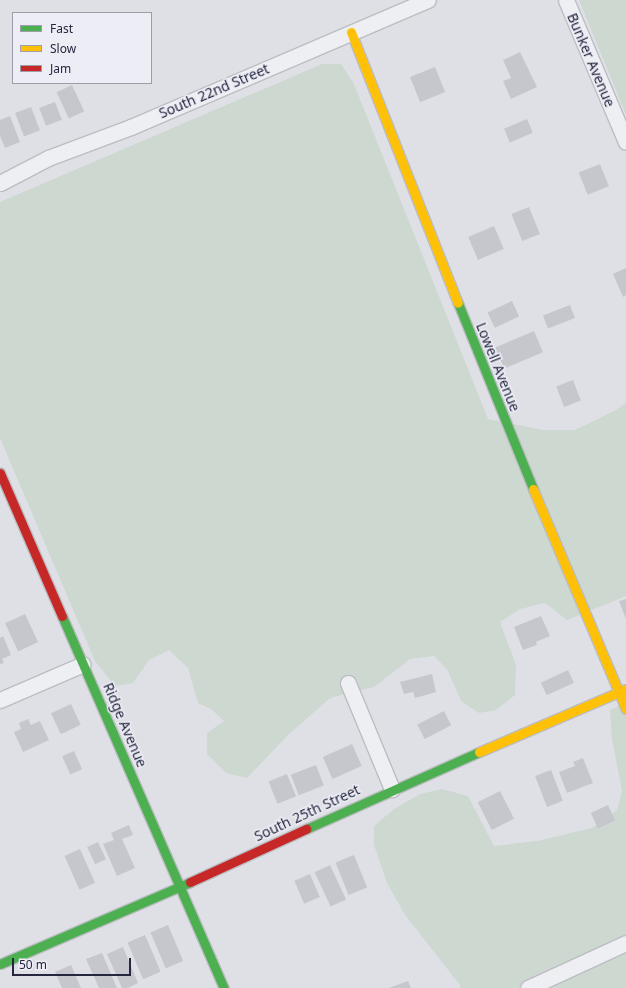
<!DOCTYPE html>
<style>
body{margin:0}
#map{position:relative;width:626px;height:988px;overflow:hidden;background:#dfe0e5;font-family:"Noto Sans",sans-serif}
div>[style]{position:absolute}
.green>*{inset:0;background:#ccd8d0}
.building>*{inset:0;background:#c6c7cd;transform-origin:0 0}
.roads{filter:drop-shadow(1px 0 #bcbdc3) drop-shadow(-1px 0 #bcbdc3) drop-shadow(0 1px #bcbdc3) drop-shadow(0 -1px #bcbdc3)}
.street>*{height:15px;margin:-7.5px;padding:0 7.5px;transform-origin:7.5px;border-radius:7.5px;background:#eeeff2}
.fast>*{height:9px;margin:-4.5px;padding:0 4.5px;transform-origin:4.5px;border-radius:4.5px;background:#4caf50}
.slow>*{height:9px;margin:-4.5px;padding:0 4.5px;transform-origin:4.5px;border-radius:4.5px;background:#ffc107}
.jam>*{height:9px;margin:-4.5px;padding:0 4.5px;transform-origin:4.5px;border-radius:4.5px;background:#c62828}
span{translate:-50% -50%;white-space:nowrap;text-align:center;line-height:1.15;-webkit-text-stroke:3px #ecedf5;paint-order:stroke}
.street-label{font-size:14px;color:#25273f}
.legend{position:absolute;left:12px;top:12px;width:140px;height:72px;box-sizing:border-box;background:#ecedf5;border:1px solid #9c9eac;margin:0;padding:5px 7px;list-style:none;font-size:12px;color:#25273f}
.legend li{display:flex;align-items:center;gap:8px;height:20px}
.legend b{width:20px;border:1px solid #9c9eac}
.scale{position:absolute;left:12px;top:958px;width:119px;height:18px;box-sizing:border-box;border:2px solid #25273f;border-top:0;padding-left:5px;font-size:12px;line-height:14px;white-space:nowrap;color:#25273f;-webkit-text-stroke:3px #ecedf5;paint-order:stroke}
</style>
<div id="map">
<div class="green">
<i style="clip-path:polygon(579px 0,626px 0,626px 115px)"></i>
<i style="clip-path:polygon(322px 64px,341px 64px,353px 82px,488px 419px,543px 430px,575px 430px,616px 410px,626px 403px,626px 596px,567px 620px,545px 603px,520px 609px,500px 622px,516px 665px,515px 695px,496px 710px,479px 713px,461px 701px,447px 669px,434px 656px,410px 659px,374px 687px,330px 698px,288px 735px,247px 778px,226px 773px,207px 754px,207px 733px,224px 721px,211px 709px,198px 703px,188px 668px,169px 650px,149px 660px,133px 683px,115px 686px,95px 661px,0 438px,0 202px)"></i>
<i style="clip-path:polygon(626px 703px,626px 988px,460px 988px,460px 985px,405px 915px,387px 883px,374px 845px,374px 826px,394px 809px,420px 794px,442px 789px,468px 796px,494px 846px,537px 841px,592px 828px,617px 810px,622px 791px,612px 739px,610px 710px)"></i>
</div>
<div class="building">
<i style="clip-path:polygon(520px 52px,537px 87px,511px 99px,503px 81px,511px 78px,503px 60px)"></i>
<i style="left:435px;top:67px;width:27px;height:27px;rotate:68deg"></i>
<i style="left:72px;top:85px;width:29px;height:17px;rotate:65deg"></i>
<i style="left:55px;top:102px;width:19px;height:17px;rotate:69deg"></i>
<i style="left:31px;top:107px;width:25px;height:17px;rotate:69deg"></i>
<i style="clip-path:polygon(10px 116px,20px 142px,5px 148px,0 136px,0 120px)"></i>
<i style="left:527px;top:119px;width:15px;height:25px;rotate:67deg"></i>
<i style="left:600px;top:164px;width:24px;height:23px;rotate:68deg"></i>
<i style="left:529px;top:207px;width:29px;height:19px;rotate:68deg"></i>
<i style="left:494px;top:226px;width:25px;height:28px;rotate:67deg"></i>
<i style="clip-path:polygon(626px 268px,626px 295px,623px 297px,613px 274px)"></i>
<i style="left:512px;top:301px;width:17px;height:27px;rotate:65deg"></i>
<i style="left:570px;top:305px;width:14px;height:29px;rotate:69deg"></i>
<i style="left:534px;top:331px;width:23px;height:42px;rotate:67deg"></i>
<i style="left:573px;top:380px;width:22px;height:18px;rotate:69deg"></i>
<i style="clip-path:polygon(626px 599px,626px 619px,619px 601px)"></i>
<i style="left:25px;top:614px;width:31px;height:22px;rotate:65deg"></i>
<i style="clip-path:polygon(541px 616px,550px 636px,536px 642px,537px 645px,523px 650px,514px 627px)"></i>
<i style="clip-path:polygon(3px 636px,11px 655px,2px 659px,4px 663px,0 664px,0 638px)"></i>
<i style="left:568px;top:670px;width:14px;height:30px;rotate:65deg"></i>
<i style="clip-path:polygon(432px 674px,436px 692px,415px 698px,413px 692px,404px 694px,400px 682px)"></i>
<i style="left:71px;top:704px;width:23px;height:22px;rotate:65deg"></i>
<i style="left:444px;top:711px;width:16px;height:30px;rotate:63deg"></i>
<i style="clip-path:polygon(28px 719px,31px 725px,40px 721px,49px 740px,23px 752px,14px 732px,21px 729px,19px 723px)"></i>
<i style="left:352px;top:744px;width:24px;height:32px;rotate:66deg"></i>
<i style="left:74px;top:751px;width:20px;height:13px;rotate:66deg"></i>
<i style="clip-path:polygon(583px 758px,593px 783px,567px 793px,559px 772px,575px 766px,573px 762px)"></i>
<i style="left:316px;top:765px;width:22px;height:27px;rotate:69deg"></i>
<i style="left:551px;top:770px;width:33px;height:17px;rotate:69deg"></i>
<i style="left:287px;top:774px;width:24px;height:20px;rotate:68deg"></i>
<i style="left:500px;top:791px;width:31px;height:25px;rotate:63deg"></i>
<i style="left:608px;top:805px;width:17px;height:19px;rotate:65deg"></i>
<i style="clip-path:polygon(129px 825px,133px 835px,122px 839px,135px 868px,117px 876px,103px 844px,114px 840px,111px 833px)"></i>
<i style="left:98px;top:842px;width:19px;height:12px;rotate:65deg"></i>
<i style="left:80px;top:849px;width:37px;height:17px;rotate:66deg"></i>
<i style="left:354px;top:855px;width:35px;height:20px;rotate:68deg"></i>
<i style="left:330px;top:865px;width:38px;height:17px;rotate:65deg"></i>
<i style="left:310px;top:874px;width:25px;height:17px;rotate:67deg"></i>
<i style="left:168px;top:925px;width:39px;height:19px;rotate:67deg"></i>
<i style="left:145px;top:935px;width:40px;height:19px;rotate:67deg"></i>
<i style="clip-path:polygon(123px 947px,138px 983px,128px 988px,122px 988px,107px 954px)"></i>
<i style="clip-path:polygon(102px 953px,117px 988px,99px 988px,86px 959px)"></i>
<i style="clip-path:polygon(71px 965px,81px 988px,62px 988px,55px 972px)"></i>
<i style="clip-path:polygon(408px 981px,411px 988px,389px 988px)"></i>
</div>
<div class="roads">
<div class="street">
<i style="left:566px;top:0;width:154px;rotate:67.1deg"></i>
<i style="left:0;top:183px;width:54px;rotate:-27.5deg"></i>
<i style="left:48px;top:158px;width:89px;rotate:-20.5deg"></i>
<i style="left:131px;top:127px;width:323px;rotate:-23.2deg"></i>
<i style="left:348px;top:683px;width:115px;rotate:67.5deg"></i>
<i style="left:0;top:700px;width:90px;rotate:-23.4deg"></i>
<i style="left:528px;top:988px;width:108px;rotate:-24.7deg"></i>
</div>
<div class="fast">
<i style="left:458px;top:303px;width:201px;rotate:68deg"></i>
<i style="left:62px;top:616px;width:406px;rotate:66.5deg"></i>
<i style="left:306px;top:829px;width:189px;rotate:-24deg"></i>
<i style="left:0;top:964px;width:207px;rotate:-23.3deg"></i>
</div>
<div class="slow">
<i style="left:351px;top:32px;width:291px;rotate:68.5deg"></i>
<i style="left:533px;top:489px;width:239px;rotate:67.1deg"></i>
<i style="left:479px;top:752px;width:160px;rotate:-23.2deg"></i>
</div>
<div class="jam">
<i style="left:0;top:473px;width:156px;rotate:66.6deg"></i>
<i style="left:190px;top:882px;width:128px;rotate:-24.6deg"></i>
</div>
</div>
<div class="street-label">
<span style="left:591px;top:60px;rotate:67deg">Bunker Avenue</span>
<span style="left:214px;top:91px;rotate:-23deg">South 22nd Street</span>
<span style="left:498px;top:367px;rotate:68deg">Lowell Avenue</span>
<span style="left:125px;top:725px;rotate:67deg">Ridge Avenue</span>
<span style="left:307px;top:813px;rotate:-25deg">South 25th Street</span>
</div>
<ul class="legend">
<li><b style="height:5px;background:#4caf50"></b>Fast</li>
<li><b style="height:5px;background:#ffc107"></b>Slow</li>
<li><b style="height:5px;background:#c62828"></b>Jam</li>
</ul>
<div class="scale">50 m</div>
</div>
